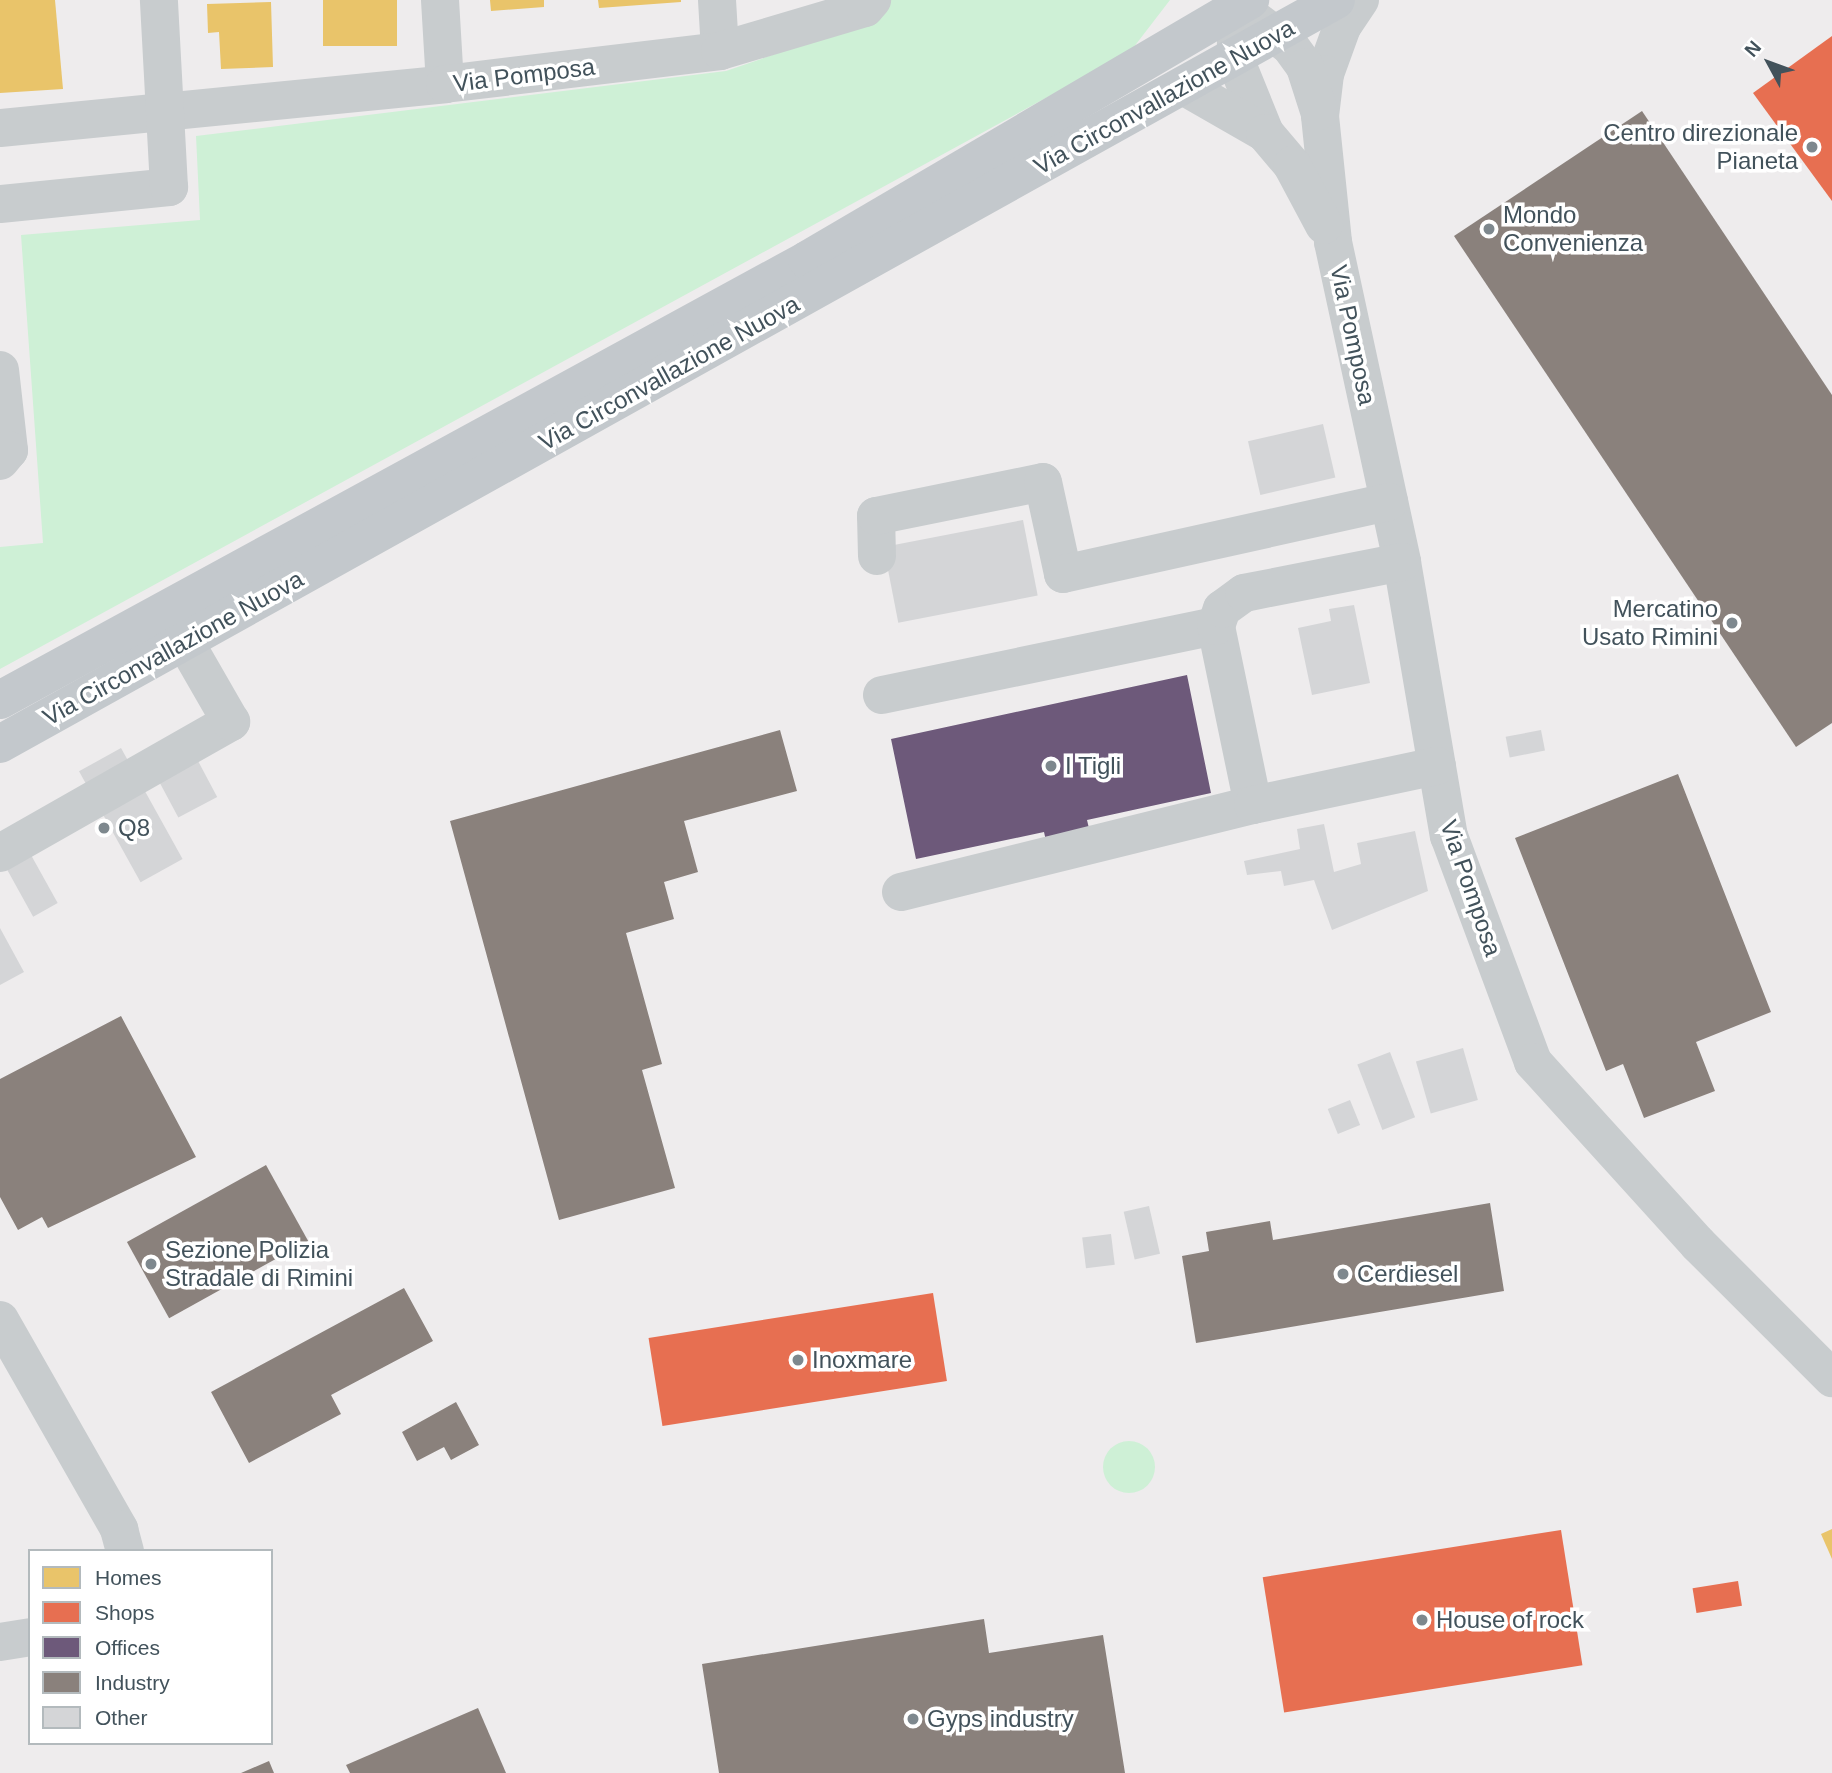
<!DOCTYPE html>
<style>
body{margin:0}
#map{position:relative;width:1832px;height:1773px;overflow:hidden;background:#eeeced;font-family:Helvetica,sans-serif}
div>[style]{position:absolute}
.green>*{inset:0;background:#cef0d6}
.round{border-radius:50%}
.homes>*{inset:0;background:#e9c46a;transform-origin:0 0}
.shops>*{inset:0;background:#e76f51;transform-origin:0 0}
.offices>*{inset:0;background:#6d597a}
.industry>*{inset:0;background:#8a817c;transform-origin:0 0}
.building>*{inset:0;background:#d4d5d7;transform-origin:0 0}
.minor>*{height:38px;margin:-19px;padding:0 19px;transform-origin:19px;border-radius:19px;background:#c8ccce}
.major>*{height:38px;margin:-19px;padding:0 19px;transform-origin:19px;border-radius:19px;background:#c3c8cc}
.dots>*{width:19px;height:19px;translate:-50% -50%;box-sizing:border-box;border:4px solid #fff;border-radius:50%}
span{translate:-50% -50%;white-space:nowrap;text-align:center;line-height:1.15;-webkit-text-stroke:7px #fff;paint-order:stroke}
.street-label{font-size:24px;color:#42525b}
.poi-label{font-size:24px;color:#42525b}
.right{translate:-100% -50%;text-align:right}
.left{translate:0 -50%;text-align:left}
.legend{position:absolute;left:28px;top:1549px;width:245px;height:196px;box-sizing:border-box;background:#fff;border:2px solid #b3babd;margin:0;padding:9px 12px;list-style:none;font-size:21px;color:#42525b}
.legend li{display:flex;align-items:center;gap:14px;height:35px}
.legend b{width:35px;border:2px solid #b3babd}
.north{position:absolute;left:1734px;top:28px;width:70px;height:70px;-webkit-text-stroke:5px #fff;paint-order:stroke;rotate:311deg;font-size:19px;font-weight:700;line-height:28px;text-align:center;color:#42525b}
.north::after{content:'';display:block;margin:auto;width:24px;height:32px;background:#42525b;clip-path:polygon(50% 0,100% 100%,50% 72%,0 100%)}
</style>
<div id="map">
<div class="green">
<i style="clip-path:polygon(886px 0,1170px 0,1130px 52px,0 669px,0 547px,43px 543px,21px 235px,200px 220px,196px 136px,726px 71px,877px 19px)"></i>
<i class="round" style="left:1103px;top:1441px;width:52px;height:52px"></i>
</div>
<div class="homes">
<i style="clip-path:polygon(0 0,55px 0,63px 89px,0 93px)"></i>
<i style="left:323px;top:0;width:74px;height:46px"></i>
<i style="clip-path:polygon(490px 0,544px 0,544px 7px,491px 11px)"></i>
<i style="clip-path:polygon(598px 0,681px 0,681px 2px,599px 8px)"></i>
<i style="clip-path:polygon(271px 2px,273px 67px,221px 69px,219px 32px,208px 33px,207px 4px)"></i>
<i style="clip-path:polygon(1832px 1529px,1832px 1559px,1821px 1534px)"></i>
</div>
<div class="shops">
<i style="clip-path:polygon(1832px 36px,1832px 201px,1753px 93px)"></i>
<i style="left:933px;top:1293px;width:89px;height:288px;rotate:81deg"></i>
<i style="left:1561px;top:1530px;width:137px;height:302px;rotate:81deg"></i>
<i style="left:1738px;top:1581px;width:25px;height:46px;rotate:81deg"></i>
</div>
<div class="offices">
<i style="clip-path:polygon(1187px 675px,1211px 793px,1087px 820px,1092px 841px,1048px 850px,1044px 832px,916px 859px,891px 739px)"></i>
</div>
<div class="industry">
<i style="clip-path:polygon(1642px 111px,1832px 395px,1832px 723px,1796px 747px,1454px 236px)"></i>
<i style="clip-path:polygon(780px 730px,797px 791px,684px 821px,698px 872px,664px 882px,674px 919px,626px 933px,662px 1064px,642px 1070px,675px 1188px,559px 1220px,450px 821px)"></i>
<i style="clip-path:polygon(1678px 774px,1771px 1012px,1696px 1042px,1715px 1091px,1644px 1118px,1623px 1064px,1606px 1071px,1515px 838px)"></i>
<i style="clip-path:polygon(121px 1016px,196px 1157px,48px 1228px,42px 1217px,18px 1230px,0 1197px,0 1079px)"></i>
<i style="left:266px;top:1165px;width:87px;height:159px;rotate:61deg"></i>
<i style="clip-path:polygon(1490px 1203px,1504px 1291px,1196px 1343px,1182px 1256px,1209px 1251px,1206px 1232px,1270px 1221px,1273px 1240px)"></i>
<i style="clip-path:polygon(404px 1288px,433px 1341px,331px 1395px,341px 1414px,249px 1463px,211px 1392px)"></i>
<i style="clip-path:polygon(456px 1402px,479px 1445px,451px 1460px,444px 1447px,417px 1461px,402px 1432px)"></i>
<i style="clip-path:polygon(984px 1619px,989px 1653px,1103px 1635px,1125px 1773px,719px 1773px,702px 1664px)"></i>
<i style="clip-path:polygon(478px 1708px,506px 1773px,350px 1773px,346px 1765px)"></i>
<i style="clip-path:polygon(269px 1761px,274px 1773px,241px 1773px)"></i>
</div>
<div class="building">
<i style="left:1323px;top:424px;width:55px;height:77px;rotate:77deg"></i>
<i style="left:1023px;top:520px;width:77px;height:142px;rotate:79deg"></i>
<i style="clip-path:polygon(1354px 605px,1370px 683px,1312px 695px,1298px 628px,1331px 621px,1329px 609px)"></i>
<i style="left:1541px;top:730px;width:21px;height:36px;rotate:79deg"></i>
<i style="left:121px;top:748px;width:127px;height:48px;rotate:61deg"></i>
<i style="left:197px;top:759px;width:43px;height:44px;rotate:62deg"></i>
<i style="clip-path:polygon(1324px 824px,1334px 872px,1361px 864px,1357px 843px,1415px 831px,1428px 891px,1332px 930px,1314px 880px,1284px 886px,1281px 871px,1247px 875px,1244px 861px,1300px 849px,1297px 829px)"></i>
<i style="left:31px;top:855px;width:55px;height:28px;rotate:61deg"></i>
<i style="clip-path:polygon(0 928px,24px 972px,0 985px)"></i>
<i style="left:1463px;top:1048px;width:54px;height:49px;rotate:74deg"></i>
<i style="left:1390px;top:1052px;width:70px;height:35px;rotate:69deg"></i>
<i style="left:1350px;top:1100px;width:27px;height:24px;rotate:68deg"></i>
<i style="left:1149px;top:1206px;width:49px;height:26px;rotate:77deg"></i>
<i style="left:1111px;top:1234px;width:31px;height:29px;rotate:83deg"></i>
</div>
<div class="minor">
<i style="left:440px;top:0;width:84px;rotate:86.6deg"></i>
<i style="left:717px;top:0;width:51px;rotate:86.6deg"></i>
<i style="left:1360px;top:0;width:32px;rotate:124deg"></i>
<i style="left:1342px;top:27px;width:50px;rotate:109.9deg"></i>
<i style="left:1325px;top:74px;width:42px;rotate:96.8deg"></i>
<i style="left:1320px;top:116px;width:127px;rotate:84.1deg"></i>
<i style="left:1333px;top:242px;width:327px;rotate:77.8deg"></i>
<i style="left:1402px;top:562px;width:278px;rotate:80.3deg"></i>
<i style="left:1449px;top:836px;width:241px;rotate:69.6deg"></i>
<i style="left:1533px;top:1062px;width:246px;rotate:47.8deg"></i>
<i style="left:1698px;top:1244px;width:190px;rotate:45deg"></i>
<i style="left:1238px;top:7px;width:65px;rotate:36.9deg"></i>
<i style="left:1290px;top:46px;width:26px;rotate:54deg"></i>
<i style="left:1305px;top:67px;width:46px;rotate:72.3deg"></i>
<i style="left:1237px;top:23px;width:36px;rotate:93deg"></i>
<i style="left:1235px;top:59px;width:80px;rotate:67.9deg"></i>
<i style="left:1185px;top:87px;width:92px;rotate:29.9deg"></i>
<i style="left:1265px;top:133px;width:42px;rotate:49.8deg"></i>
<i style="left:1292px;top:165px;width:68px;rotate:61.9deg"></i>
<i style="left:0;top:128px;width:447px;rotate:-5.6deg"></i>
<i style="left:445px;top:84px;width:277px;rotate:-6.8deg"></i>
<i style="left:720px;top:51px;width:151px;rotate:-16.5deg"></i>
<i style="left:865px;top:8px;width:11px;rotate:-49deg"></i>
<i style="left:0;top:204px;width:170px;rotate:-5.7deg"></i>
<i style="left:169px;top:187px;width:187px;rotate:-93.1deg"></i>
<i style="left:0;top:370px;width:81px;rotate:83.6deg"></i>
<i style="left:9px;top:450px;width:14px;rotate:129deg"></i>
<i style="left:877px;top:556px;width:40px;rotate:-91.4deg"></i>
<i style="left:876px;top:516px;width:170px;rotate:-11.5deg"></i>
<i style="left:1043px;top:482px;width:94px;rotate:77.7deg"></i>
<i style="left:1063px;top:574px;width:334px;rotate:-12.5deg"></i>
<i style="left:882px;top:695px;width:341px;rotate:-11.7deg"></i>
<i style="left:1253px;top:805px;width:183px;rotate:-101.7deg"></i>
<i style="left:1216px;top:626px;width:18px;rotate:-71deg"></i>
<i style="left:1222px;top:609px;width:27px;rotate:-36deg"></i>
<i style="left:1244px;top:593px;width:161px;rotate:-11.1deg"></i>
<i style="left:0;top:853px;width:266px;rotate:-29.6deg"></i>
<i style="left:231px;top:722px;width:92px;rotate:-119.9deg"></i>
<i style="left:901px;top:892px;width:363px;rotate:-13.9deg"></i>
<i style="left:1253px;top:805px;width:188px;rotate:-12deg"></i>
<i style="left:0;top:1320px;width:241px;rotate:60.3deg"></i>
<i style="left:119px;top:1529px;width:23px;rotate:75deg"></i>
<i style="left:0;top:1642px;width:30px;rotate:-9deg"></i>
</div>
<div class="major">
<i style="left:0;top:700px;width:919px;rotate:-28.6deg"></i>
<i style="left:807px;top:260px;width:514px;rotate:-30.41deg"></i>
<i style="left:0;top:744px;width:1529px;rotate:-29.11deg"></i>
</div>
<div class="dots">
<i style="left:1812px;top:147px;background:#7e888e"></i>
<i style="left:1489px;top:229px;background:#7e888e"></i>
<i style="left:1732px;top:623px;background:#7e888e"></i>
<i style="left:1051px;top:766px;background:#7e888e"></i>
<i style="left:104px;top:828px;background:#7e888e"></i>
<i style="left:151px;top:1264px;background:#7e888e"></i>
<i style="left:1343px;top:1274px;background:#7e888e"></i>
<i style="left:798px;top:1360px;background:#7e888e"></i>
<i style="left:1422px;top:1620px;background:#7e888e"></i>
<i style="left:913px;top:1719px;background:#7e888e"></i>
</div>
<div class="street-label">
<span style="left:524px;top:75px;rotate:-7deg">Via Pomposa</span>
<span style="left:1164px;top:97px;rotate:-29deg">Via Circonvallazione Nuova</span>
<span style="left:1353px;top:335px;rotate:78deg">Via Pomposa</span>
<span style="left:669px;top:373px;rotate:-29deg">Via Circonvallazione Nuova</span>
<span style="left:173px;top:648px;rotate:-29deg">Via Circonvallazione Nuova</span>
<span style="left:1471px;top:888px;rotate:71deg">Via Pomposa</span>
</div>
<div class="poi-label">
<span class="right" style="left:1798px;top:147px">Centro direzionale<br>Pianeta</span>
<span class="left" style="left:1503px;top:229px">Mondo<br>Convenienza</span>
<span class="right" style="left:1718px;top:623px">Mercatino<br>Usato Rimini</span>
<span class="left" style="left:1065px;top:766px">I Tigli</span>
<span class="left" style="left:118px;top:828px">Q8</span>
<span class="left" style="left:165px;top:1264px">Sezione Polizia<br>Stradale di Rimini</span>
<span class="left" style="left:1357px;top:1274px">Cerdiesel</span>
<span class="left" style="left:812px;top:1360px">Inoxmare</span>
<span class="left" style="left:1436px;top:1620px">House of rock</span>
<span class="left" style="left:927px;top:1719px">Gyps industry</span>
</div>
<ul class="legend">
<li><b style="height:19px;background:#e9c46a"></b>Homes</li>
<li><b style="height:19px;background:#e76f51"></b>Shops</li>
<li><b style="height:19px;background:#6d597a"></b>Offices</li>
<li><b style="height:19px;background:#8a817c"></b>Industry</li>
<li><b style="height:19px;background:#d4d5d7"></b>Other</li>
</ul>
<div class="north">N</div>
</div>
